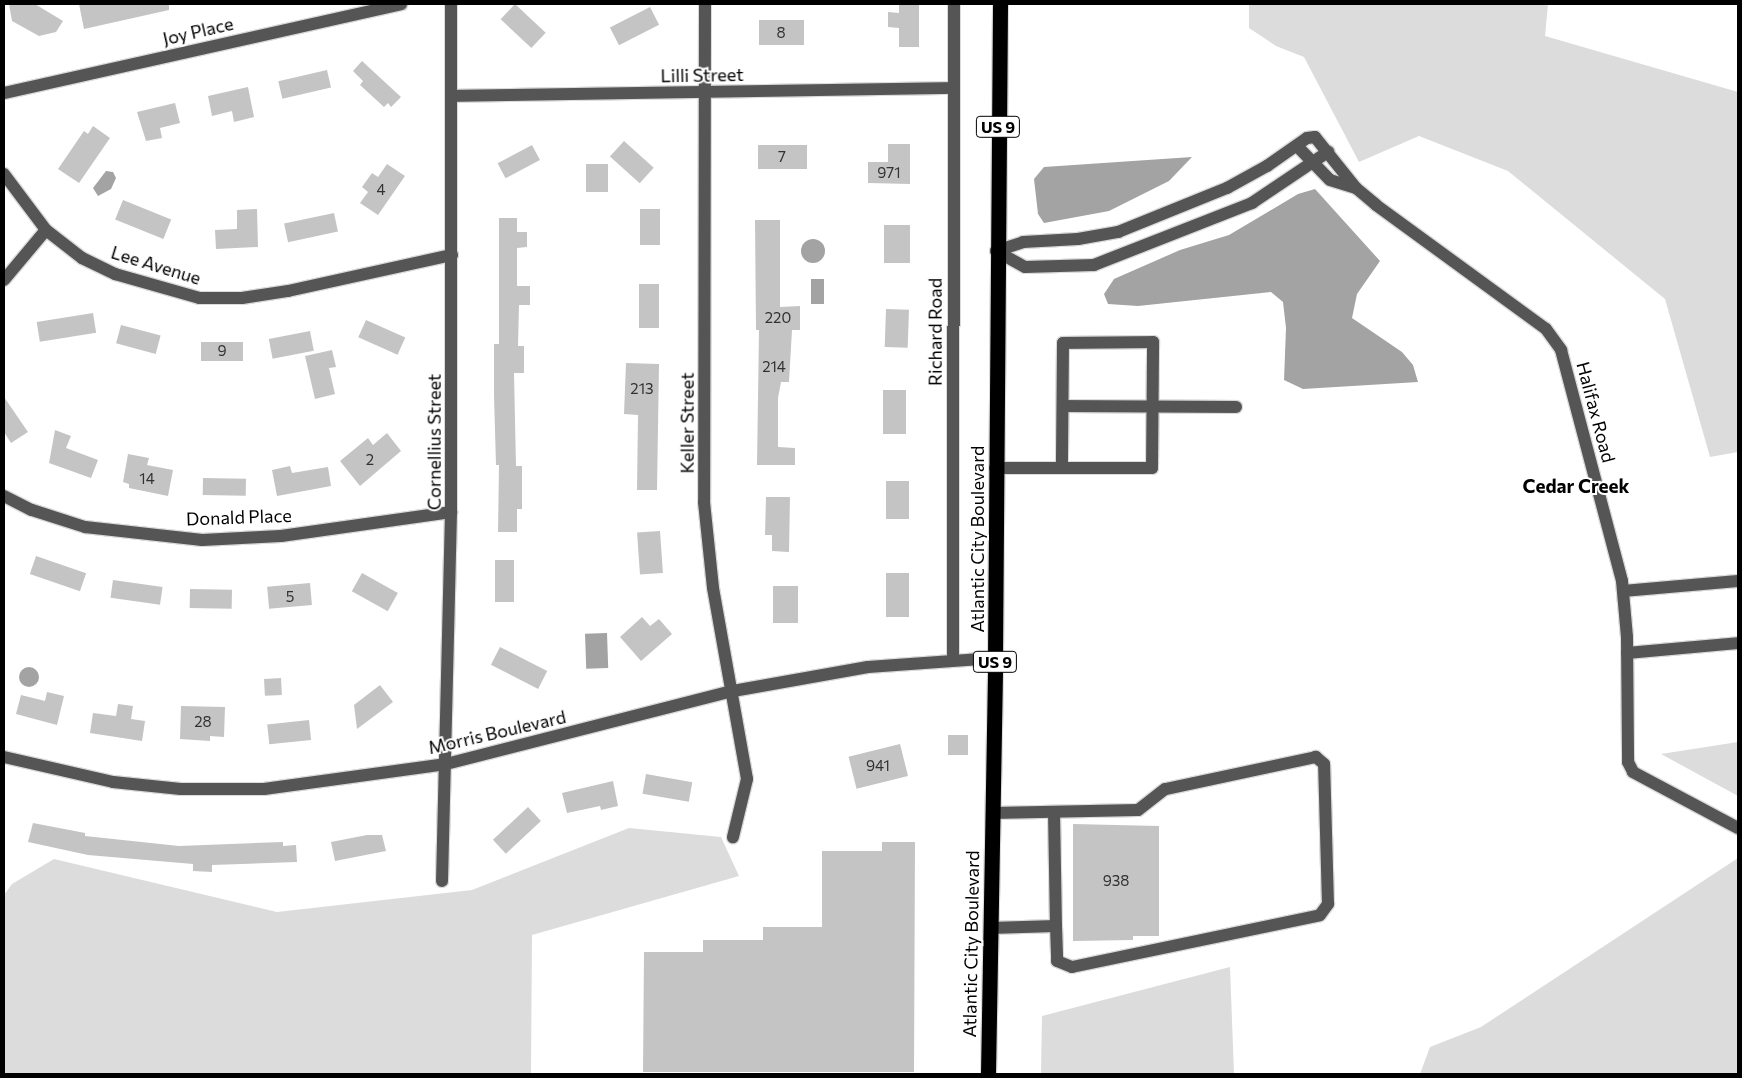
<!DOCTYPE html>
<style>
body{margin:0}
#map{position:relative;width:1742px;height:1078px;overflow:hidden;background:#fff;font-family:Commissioner,sans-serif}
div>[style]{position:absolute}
.green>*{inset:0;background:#dcdcdc}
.water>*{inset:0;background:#a3a3a3;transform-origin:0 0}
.round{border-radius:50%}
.building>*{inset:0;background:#c4c4c4;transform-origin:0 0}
.roads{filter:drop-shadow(1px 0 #dbdbdb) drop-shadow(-1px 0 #dbdbdb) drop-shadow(0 1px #dbdbdb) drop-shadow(0 -1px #dbdbdb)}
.minor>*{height:12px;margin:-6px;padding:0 6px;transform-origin:6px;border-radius:6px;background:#555}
.highway>*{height:15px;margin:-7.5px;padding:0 7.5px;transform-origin:7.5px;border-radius:7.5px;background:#000}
span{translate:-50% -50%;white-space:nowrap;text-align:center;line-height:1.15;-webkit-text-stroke:4px #fff;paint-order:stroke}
.number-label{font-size:15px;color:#313131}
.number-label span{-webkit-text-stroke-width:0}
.shield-label span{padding:1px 4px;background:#fff;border:1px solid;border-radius:4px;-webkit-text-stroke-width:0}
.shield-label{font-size:16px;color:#000;font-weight:700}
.street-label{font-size:18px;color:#000}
.neighbourhood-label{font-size:19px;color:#000;font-weight:700}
.frame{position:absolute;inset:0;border:5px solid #000;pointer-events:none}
</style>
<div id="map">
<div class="green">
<i style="clip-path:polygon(1249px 4px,1548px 4px,1545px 36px,1738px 92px,1738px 452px,1710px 457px,1665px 299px,1508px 171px,1419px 136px,1359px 162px,1304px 57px,1276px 46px,1249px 28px)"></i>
<i style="clip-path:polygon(1738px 742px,1738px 796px,1661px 754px)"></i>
<i style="clip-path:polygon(629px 828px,721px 837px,739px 876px,532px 935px,531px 1074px,4px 1074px,4px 895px,12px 884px,54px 859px,277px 912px,472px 890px)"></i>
<i style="clip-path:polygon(1738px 858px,1738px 1074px,1420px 1074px,1430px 1047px,1481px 1027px)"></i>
<i style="clip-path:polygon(1230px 967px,1234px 1074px,1041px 1074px,1042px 1016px)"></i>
</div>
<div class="water">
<i style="clip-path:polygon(1192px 157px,1169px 181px,1109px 211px,1044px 223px,1038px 214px,1034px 179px,1044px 167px)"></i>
<i style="clip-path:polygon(106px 171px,113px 172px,116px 178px,111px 189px,98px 196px,93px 188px)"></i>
<i style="clip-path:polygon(1315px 189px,1380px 261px,1357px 294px,1352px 318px,1402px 352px,1413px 365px,1418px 382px,1303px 389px,1284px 380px,1286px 328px,1283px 302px,1271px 292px,1138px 306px,1108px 304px,1104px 294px,1114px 279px,1180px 250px,1229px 235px,1298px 194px)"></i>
<i class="round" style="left:801px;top:239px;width:24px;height:24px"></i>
<i style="left:811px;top:279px;width:13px;height:25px"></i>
<i style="left:607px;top:633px;width:35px;height:22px;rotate:88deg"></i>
<i class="round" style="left:19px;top:667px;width:20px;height:20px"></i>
</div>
<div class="building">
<i style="clip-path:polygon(9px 4px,35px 4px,63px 21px,56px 32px,39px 36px,12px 21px)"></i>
<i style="clip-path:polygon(79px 4px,169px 4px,169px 10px,84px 29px)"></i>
<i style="left:515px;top:4px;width:42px;height:21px;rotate:43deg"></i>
<i style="clip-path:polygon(899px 4px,919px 4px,919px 47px,899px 47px,899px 28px,888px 27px,888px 12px,899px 13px)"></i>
<i style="left:650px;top:7px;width:20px;height:45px;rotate:63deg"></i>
<i style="left:759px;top:20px;width:45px;height:25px"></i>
<i style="clip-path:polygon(362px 61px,401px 97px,391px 107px,388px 103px,384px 107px,360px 85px,363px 81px,353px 71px)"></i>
<i style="left:327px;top:70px;width:18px;height:50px;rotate:77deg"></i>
<i style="clip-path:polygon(248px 87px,254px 117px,234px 122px,232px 111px,212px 116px,208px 96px)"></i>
<i style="clip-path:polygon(175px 103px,180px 123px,160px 128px,162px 138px,146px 141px,137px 112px)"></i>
<i style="clip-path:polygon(93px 126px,110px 138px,79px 183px,58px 169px,84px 131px,88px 134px)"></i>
<i style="left:624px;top:141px;width:40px;height:21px;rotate:42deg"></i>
<i style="clip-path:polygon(888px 144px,910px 144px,910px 184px,868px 183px,868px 162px,888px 162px)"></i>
<i style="left:532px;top:145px;width:17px;height:39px;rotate:62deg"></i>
<i style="left:807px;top:145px;width:24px;height:49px;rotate:90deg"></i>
<i style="clip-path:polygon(387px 164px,405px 176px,378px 215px,360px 203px,368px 192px,362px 187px,372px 173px,378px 177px)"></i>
<i style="left:608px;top:164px;width:28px;height:22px;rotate:90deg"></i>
<i style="left:123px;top:200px;width:52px;height:21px;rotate:22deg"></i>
<i style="clip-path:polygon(257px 209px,258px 247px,216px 249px,215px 230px,237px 229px,237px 210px)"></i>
<i style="left:640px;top:209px;width:20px;height:36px"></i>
<i style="left:334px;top:213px;width:19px;height:51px;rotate:78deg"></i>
<i style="clip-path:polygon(499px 218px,517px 218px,517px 232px,527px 232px,527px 247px,517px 248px,517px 286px,530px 286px,530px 305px,519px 305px,518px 346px,524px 346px,524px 373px,514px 373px,516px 466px,522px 466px,522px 509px,517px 509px,517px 532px,498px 532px,499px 465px,496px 465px,494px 396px,494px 344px,499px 344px)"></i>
<i style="clip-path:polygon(755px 220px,780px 220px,780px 307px,800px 306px,800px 330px,792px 330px,789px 382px,781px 382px,778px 398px,778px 447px,795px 448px,795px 465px,757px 465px,759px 330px,756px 330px)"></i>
<i style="left:884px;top:225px;width:26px;height:38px"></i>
<i style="left:659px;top:284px;width:44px;height:20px;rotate:90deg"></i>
<i style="left:886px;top:309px;width:23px;height:38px;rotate:2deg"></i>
<i style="left:93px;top:313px;width:20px;height:57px;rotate:81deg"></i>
<i style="left:366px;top:320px;width:43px;height:19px;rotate:24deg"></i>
<i style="left:121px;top:325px;width:41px;height:19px;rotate:15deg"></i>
<i style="left:310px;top:331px;width:20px;height:42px;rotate:79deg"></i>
<i style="left:201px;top:342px;width:42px;height:19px"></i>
<i style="clip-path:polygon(332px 350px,336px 367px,329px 368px,335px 394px,315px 399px,305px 356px)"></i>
<i style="clip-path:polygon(626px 363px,659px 364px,657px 490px,637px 490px,638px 415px,624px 414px)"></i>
<i style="left:883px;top:390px;width:23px;height:44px"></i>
<i style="clip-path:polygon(4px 397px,28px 432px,11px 443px,4px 432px)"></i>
<i style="clip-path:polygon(55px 430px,71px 436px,66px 448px,98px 460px,91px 478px,49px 463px)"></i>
<i style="clip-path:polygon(387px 433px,401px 451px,360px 486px,340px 461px,368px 438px,373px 445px)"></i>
<i style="clip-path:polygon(128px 454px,149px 458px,147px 465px,173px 470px,168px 496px,129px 488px,129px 484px,123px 482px)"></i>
<i style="clip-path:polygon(290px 466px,292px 473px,328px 467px,331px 486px,277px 496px,272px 470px)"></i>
<i style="left:203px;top:478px;width:43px;height:17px;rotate:1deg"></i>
<i style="left:886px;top:481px;width:23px;height:38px"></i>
<i style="clip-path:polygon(766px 497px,790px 497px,789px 552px,772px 551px,772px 535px,765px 535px)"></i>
<i style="left:660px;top:531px;width:42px;height:23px;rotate:86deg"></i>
<i style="left:36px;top:556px;width:53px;height:19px;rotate:19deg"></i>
<i style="left:495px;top:560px;width:19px;height:42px"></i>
<i style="left:362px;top:573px;width:41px;height:21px;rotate:29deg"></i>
<i style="left:886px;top:573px;width:23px;height:44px"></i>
<i style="left:113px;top:580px;width:50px;height:18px;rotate:8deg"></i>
<i style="left:310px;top:583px;width:22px;height:43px;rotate:85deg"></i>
<i style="left:773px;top:586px;width:25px;height:37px"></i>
<i style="left:190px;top:589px;width:42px;height:19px;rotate:1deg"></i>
<i style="clip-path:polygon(642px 617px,650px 626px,659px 619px,672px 634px,641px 661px,620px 637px)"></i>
<i style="left:500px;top:647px;width:53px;height:20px;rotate:27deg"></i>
<i style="left:281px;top:678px;width:17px;height:17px;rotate:87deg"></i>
<i style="clip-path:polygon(380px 685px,393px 702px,357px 729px,354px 705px)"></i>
<i style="clip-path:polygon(47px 692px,64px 696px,57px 725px,16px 714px,21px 695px,45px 701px)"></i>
<i style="clip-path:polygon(118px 704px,133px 706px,131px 719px,145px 721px,142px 741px,90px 733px,93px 713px,116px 716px)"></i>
<i style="clip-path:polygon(181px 706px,225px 707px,224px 737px,210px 736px,210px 741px,180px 739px)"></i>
<i style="left:309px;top:720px;width:20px;height:42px;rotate:84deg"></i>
<i style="left:948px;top:735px;width:20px;height:20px"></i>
<i style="left:900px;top:744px;width:33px;height:53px;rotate:76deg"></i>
<i style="left:646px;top:774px;width:47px;height:20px;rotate:10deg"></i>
<i style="clip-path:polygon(613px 781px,618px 806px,601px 810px,600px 806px,567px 813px,562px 793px)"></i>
<i style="left:528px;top:807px;width:19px;height:48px;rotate:47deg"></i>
<i style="clip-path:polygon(33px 823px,85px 833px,85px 836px,179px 846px,283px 842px,283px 846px,296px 845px,297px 862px,212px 865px,212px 872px,193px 871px,193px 864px,88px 855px,28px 842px)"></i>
<i style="clip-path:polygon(1073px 824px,1159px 826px,1159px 936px,1133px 936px,1133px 940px,1073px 941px)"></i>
<i style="clip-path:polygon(367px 835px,382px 835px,386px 851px,335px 861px,331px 842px)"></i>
<i style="clip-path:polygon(882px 842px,915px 842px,914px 1072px,643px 1072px,644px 952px,703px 952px,703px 940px,763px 940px,763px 927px,822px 927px,822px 851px,882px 851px)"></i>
</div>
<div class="roads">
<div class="minor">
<i style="left:705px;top:4px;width:498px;rotate:90.1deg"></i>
<i style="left:704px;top:502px;width:86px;rotate:84deg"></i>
<i style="left:713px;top:588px;width:194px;rotate:79.9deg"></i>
<i style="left:747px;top:779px;width:60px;rotate:103.6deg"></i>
<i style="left:4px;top:93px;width:407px;rotate:-12.6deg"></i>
<i style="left:452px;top:96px;width:500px;rotate:-0.92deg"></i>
<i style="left:1297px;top:146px;width:47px;rotate:45.9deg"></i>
<i style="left:1330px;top:180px;width:27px;rotate:17deg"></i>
<i style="left:4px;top:174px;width:70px;rotate:53.1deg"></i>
<i style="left:46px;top:230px;width:46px;rotate:37.9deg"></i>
<i style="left:82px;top:258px;width:37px;rotate:26deg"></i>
<i style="left:115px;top:274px;width:87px;rotate:15.9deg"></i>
<i style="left:199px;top:298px;width:43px"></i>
<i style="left:242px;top:298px;width:47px;rotate:-8.7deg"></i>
<i style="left:288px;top:291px;width:168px;rotate:-12.4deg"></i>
<i style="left:996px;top:251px;width:28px;rotate:-18deg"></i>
<i style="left:1023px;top:242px;width:55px;rotate:-3.1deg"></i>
<i style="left:1078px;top:239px;width:41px;rotate:-9.9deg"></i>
<i style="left:1118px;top:232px;width:118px;rotate:-22deg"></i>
<i style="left:1227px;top:188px;width:46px;rotate:-28.8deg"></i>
<i style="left:1267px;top:166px;width:49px;rotate:-35deg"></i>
<i style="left:1307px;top:138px;width:8px;rotate:-7deg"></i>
<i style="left:1315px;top:137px;width:65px;rotate:51.2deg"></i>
<i style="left:1356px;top:188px;width:26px;rotate:40deg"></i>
<i style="left:1376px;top:205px;width:210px;rotate:36.1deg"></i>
<i style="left:1546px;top:329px;width:26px;rotate:54deg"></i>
<i style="left:1561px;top:350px;width:239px;rotate:75.2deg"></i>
<i style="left:1622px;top:581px;width:56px;rotate:84.9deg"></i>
<i style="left:1627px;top:637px;width:125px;rotate:89.5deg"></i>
<i style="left:1628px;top:762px;width:11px;rotate:63deg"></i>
<i style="left:1633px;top:772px;width:119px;rotate:28.1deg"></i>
<i style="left:996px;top:251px;width:33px;rotate:29deg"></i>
<i style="left:1025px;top:267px;width:69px;rotate:-1.7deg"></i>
<i style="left:1094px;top:265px;width:170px;rotate:-21.4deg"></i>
<i style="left:1252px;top:203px;width:92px;rotate:-33.9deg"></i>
<i style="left:4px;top:280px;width:65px;rotate:-50deg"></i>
<i style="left:1063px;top:406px;width:173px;rotate:0.3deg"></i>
<i style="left:995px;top:468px;width:157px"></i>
<i style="left:1152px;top:468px;width:126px;rotate:-89.5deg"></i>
<i style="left:1153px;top:342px;width:90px;rotate:179.4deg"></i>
<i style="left:1063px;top:343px;width:125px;rotate:90.5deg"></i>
<i style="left:4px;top:496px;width:31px;rotate:27deg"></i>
<i style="left:32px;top:510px;width:56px;rotate:17.8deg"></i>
<i style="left:85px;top:527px;width:118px;rotate:6.3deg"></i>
<i style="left:202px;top:540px;width:79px;rotate:-2.9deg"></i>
<i style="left:281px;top:536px;width:172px;rotate:-8deg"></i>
<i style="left:1623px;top:591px;width:115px;rotate:-5deg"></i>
<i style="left:1627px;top:653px;width:111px;rotate:-5.1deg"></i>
<i style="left:953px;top:660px;width:656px;rotate:-89.91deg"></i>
<i style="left:4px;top:757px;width:112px;rotate:12.9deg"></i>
<i style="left:113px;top:782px;width:68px;rotate:5.9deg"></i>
<i style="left:181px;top:789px;width:83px"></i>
<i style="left:264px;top:789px;width:184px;rotate:-7.8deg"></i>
<i style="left:446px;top:764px;width:296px;rotate:-14.3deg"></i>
<i style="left:733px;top:691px;width:137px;rotate:-10.1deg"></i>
<i style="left:868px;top:667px;width:127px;rotate:-4.1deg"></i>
<i style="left:1054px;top:812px;width:114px;rotate:89deg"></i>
<i style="left:442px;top:881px;width:369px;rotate:-88.6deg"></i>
<i style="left:451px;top:512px;width:508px;rotate:-90deg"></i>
<i style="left:990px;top:928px;width:66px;rotate:-1.7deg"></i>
<i style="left:1056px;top:926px;width:35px;rotate:88deg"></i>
<i style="left:1057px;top:961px;width:16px;rotate:22deg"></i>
<i style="left:1072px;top:967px;width:253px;rotate:-11.8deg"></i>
<i style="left:1320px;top:915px;width:14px;rotate:-54deg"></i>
<i style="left:1328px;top:904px;width:140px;rotate:-91.6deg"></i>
<i style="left:1324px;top:764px;width:11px;rotate:-139deg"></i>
<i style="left:1316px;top:757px;width:154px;rotate:168deg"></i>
<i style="left:1165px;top:789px;width:34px;rotate:142deg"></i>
<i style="left:1138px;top:810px;width:146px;rotate:178.8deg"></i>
</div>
<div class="highway">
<i style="left:988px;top:1074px;width:416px;rotate:-89deg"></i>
<i style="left:995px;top:658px;width:654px;rotate:-89.56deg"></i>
</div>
</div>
<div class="number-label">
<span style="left:781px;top:33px">8</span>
<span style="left:782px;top:157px">7</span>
<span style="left:889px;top:173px">971</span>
<span style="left:381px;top:190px">4</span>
<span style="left:778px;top:318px">220</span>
<span style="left:222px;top:351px">9</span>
<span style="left:774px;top:367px">214</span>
<span style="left:642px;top:389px">213</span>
<span style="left:370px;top:460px">2</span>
<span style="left:147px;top:479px">14</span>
<span style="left:290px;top:597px">5</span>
<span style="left:203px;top:722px">28</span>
<span style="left:878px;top:766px">941</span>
<span style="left:1116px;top:881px">938</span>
</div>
<div class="shield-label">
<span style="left:998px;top:127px">US 9</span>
<span style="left:995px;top:662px">US 9</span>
</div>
<div class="street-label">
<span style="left:198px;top:31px;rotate:-13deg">Joy Place</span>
<span style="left:702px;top:75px;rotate:-1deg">Lilli Street</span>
<span style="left:156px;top:265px;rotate:17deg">Lee Avenue</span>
<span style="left:935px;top:332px;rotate:-90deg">Richard Road</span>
<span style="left:1596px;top:412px;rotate:75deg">Halifax Road</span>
<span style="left:687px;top:423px;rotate:-90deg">Keller Street</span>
<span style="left:434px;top:442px;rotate:-90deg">Cornellius Street</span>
<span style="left:239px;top:517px;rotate:-2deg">Donald Place</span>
<span style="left:977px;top:539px;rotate:-90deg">Atlantic City Boulevard</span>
<span style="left:497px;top:732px;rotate:-13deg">Morris Boulevard</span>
<span style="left:971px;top:944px;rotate:-89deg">Atlantic City Boulevard</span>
</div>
<div class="neighbourhood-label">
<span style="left:1576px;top:486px">Cedar Creek</span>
</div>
<div class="frame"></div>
</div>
